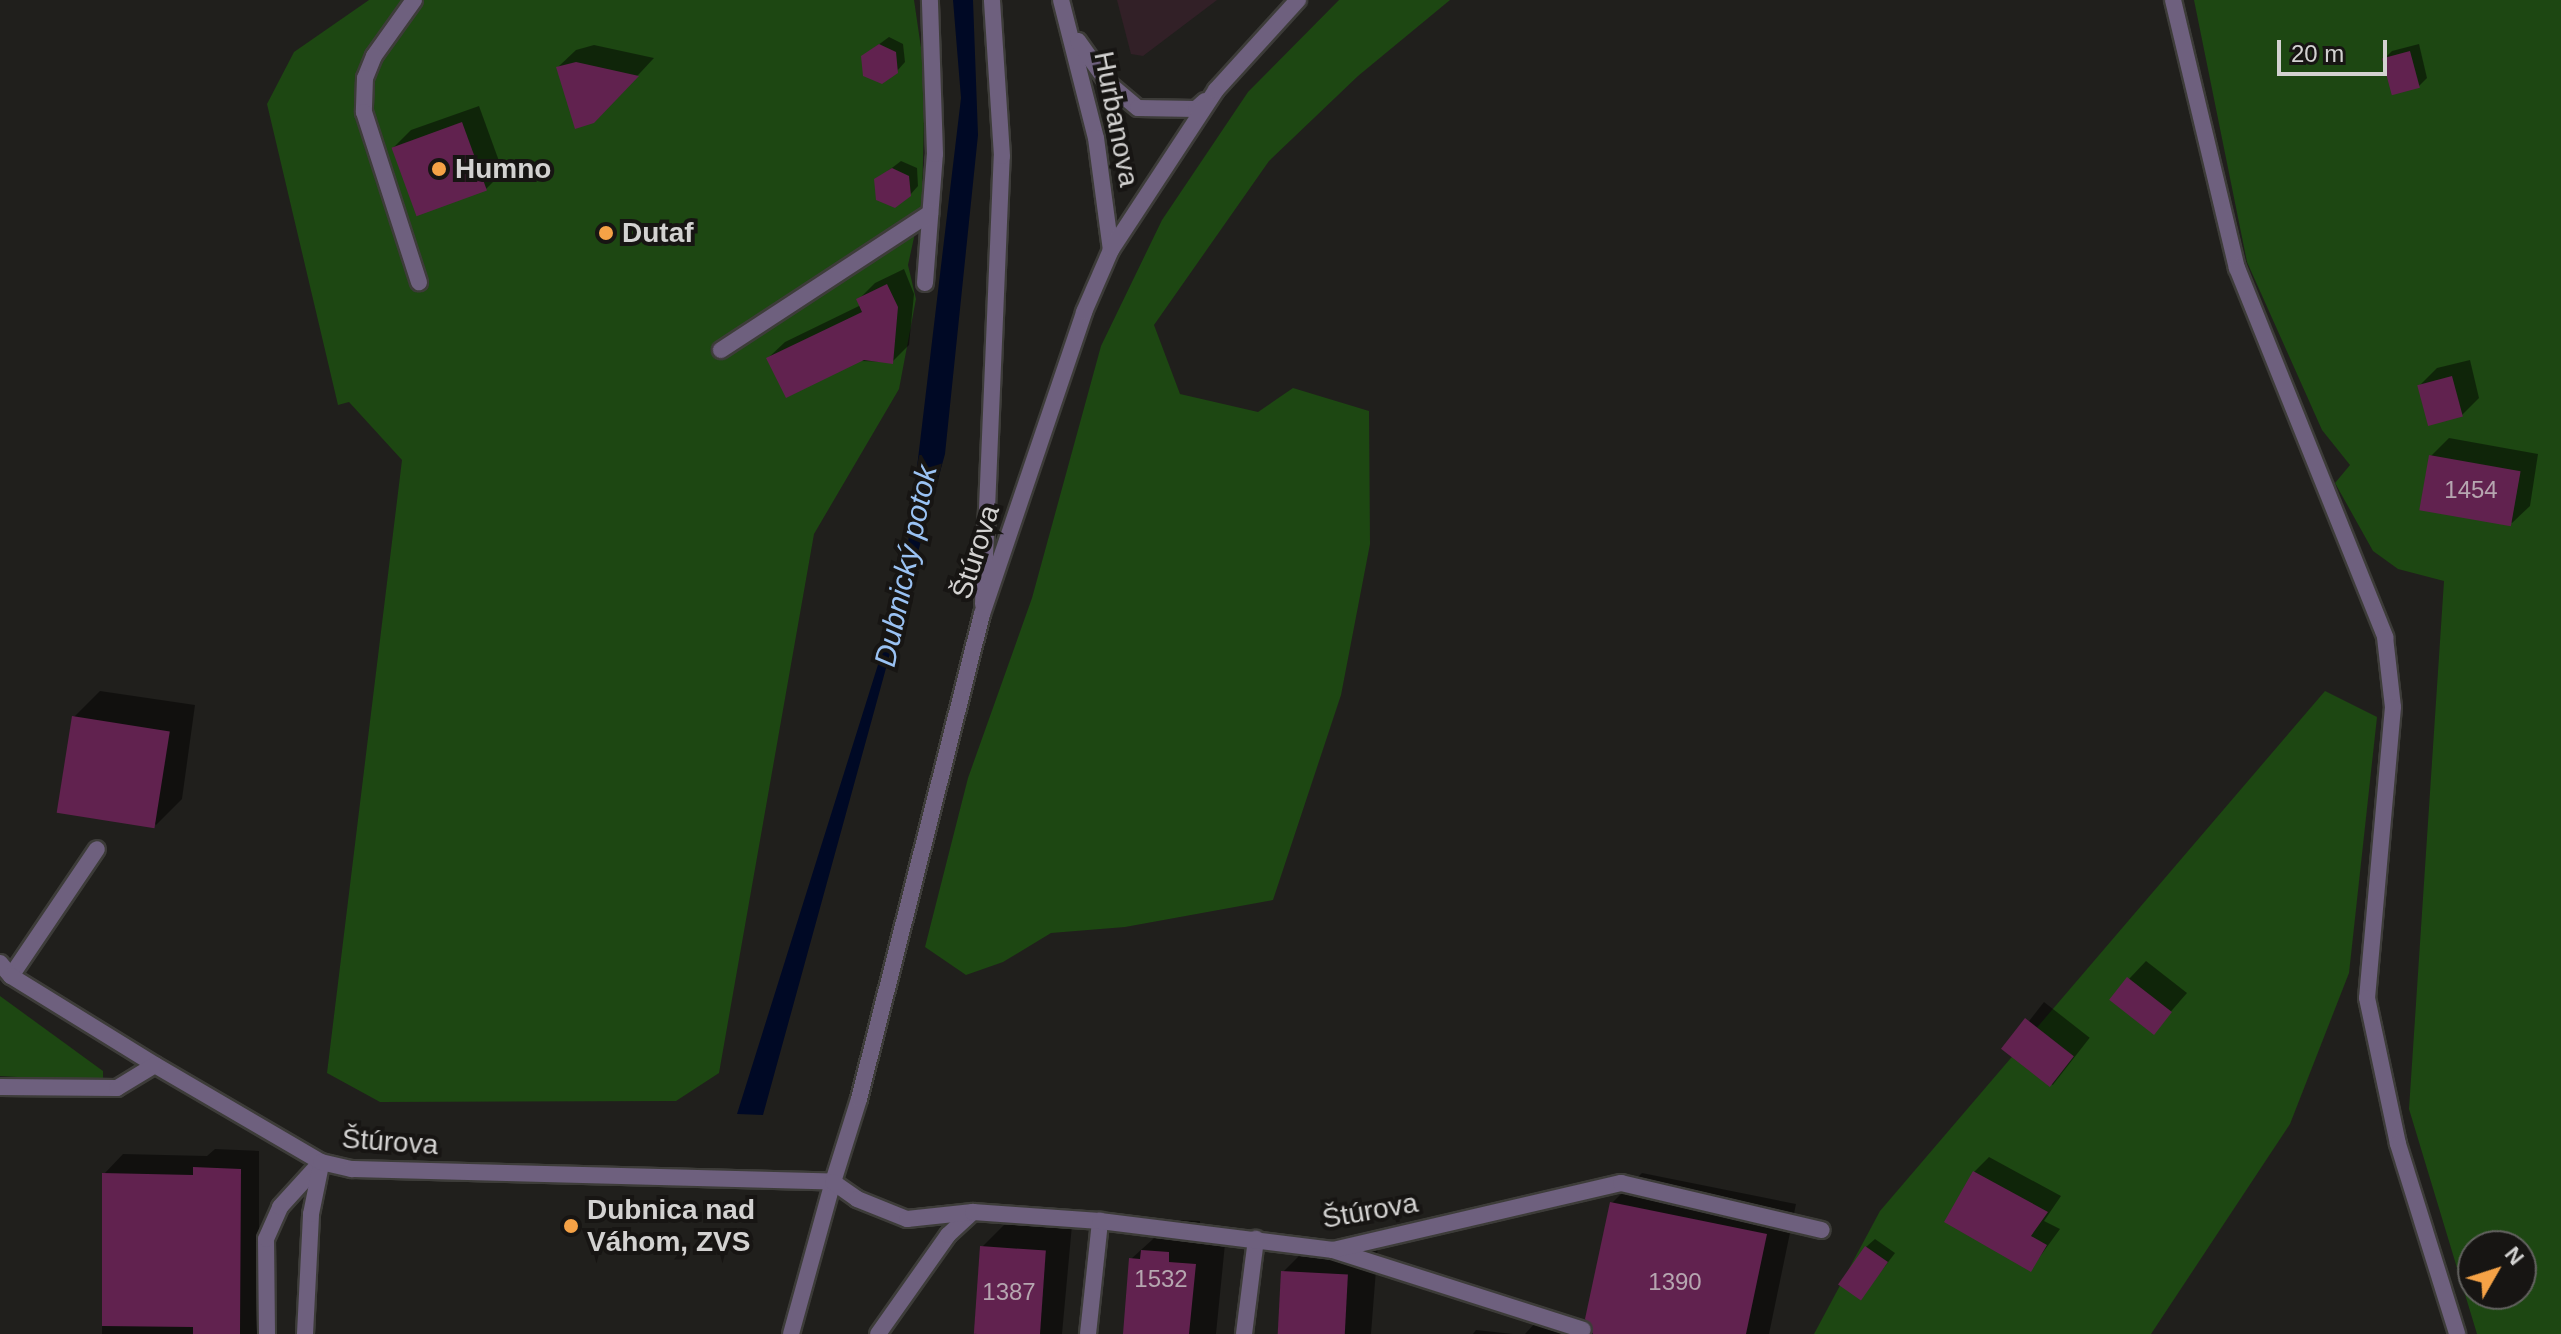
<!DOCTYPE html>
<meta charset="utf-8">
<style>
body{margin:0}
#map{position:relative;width:2561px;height:1334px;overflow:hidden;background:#201f1c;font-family:Arial,sans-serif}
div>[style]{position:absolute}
.education>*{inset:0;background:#322027}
.green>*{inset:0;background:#1d4712}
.water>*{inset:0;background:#000925}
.shadow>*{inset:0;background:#0007;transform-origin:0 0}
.building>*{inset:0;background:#61224f;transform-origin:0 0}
.roads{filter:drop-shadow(2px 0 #3d3c39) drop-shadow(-2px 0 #3d3c39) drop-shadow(0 2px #3d3c39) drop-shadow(0 -2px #3d3c39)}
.lane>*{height:16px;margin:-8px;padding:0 8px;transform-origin:8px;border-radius:8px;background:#6e607e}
.street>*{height:16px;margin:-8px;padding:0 8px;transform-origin:8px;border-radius:8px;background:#6e607e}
.dots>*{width:22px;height:22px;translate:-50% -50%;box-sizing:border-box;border:4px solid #171513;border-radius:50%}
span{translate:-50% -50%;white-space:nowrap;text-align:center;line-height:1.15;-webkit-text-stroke:8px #171513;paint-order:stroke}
.number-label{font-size:24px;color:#b6a6b0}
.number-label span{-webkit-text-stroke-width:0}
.street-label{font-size:28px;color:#d3d2d1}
.poi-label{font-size:28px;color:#d3d2d1;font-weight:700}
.left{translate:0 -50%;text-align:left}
.water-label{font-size:30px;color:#9ac2f3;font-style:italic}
.north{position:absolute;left:2457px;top:1230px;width:80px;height:80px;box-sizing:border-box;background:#171513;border:2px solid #62615f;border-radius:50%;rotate:51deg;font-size:22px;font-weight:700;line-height:32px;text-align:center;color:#d3d2d1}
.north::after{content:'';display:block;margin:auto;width:28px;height:36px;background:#f5a246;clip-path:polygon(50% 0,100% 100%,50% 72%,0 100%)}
.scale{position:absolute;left:2277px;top:40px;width:110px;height:36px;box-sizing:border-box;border:4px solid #d3d2d1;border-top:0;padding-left:10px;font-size:24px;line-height:28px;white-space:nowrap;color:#d3d2d1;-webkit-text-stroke:6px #171513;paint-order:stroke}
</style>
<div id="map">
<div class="education">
<i style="clip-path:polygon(1117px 0,1217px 0,1143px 56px,1131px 54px)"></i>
</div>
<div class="green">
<i style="clip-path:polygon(369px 0,914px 0,925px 75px,922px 201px,908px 265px,916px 299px,899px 389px,814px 534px,719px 1073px,676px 1101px,380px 1102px,327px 1073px,402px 460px,349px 402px,338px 405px,267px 104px,294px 52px)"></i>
<i style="clip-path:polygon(1339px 0,1450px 0,1358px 76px,1269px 161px,1154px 325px,1180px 394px,1258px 412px,1293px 388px,1369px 411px,1370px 544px,1341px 695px,1273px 900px,1125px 927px,1051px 933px,1003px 962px,966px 975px,925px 947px,968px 778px,1032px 598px,1101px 346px,1162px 220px,1248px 92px)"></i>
<i style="clip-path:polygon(evenodd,2194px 0,2561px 0,2561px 1334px,2477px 1334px,2409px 1109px,2444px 581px,2398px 569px,2373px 551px,2335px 483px,2350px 465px,2322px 430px,2247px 262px,2194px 0,2473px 1246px,2521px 1246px,2521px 1294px,2473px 1294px,2473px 1246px)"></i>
<i style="clip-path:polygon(2325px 691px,2377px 717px,2349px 973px,2290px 1124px,2151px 1334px,1814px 1334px,1880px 1211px)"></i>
<i style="clip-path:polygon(0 996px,103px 1071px,103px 1082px,0 1076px)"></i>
</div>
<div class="water">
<i style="clip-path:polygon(953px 0,973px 0,978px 135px,945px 454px,763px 1115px,737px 1114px,903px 585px,961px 98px)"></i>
</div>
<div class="shadow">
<i style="clip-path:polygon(889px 37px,903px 44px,905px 62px,897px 71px,863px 56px)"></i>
<i style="clip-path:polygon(2419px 44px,2427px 78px,2419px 86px,2384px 59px,2392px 51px)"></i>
<i style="clip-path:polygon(594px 45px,654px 58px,612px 103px,558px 67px,576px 50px)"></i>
<i style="clip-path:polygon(479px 106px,503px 172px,486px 189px,393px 148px,411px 130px)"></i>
<i style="clip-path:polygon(901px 161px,917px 168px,918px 186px,910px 195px,876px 180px)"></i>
<i style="clip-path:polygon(904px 269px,914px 294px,909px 345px,892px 362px,768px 358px,785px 342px,861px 305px,858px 300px,875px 283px)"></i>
<i style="clip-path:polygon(2470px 360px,2479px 398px,2462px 415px,2419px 386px,2437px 368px)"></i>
<i style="clip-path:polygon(2449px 438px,2538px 454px,2530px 506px,2512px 523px,2431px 456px)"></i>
<i style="clip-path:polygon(100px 691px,195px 705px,182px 799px,156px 825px,74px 717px)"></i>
<i style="clip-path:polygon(2146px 961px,2187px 993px,2153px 1032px,2129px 979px)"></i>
<i style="left:2044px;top:1002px;width:58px;height:60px;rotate:38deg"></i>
<i style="clip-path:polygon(215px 1149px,259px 1151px,259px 1334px,102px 1334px,104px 1174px,123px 1154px,207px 1156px)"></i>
<i style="clip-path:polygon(1989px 1157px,2061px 1196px,2044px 1221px,2060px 1229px,2031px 1269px,1974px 1172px)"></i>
<i style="clip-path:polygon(1642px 1173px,1796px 1204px,1769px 1334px,1525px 1334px,1535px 1323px,1594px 1329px,1612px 1203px)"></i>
<i style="clip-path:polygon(1174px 1220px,1200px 1221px,1199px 1231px,1226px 1234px,1216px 1334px,1124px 1334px,1131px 1259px)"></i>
<i style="clip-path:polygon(1008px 1221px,1072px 1225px,1062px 1334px,975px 1334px,982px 1247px)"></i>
<i style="clip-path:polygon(1875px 1239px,1895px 1253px,1861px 1298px,1866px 1247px)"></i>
<i style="clip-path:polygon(1315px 1240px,1378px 1244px,1371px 1334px,1278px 1334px,1283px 1272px)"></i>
<i style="clip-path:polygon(1476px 1330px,1513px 1334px,1473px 1334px)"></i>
</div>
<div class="building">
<i style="clip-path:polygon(879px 44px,896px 52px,898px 73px,882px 84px,863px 76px,861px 56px)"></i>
<i style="left:2410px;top:51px;width:38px;height:29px;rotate:75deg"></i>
<i style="clip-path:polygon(576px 62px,639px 76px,594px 123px,575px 129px,556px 67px)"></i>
<i style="left:462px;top:122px;width:73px;height:75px;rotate:70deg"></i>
<i style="clip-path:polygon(892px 168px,909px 176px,911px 196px,895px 208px,876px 200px,874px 179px)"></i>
<i style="clip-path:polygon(887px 284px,898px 307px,893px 364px,864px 360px,786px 398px,766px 358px,862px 312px,856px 299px)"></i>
<i style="left:2452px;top:376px;width:42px;height:36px;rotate:75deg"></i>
<i style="left:2429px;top:455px;width:93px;height:56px;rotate:10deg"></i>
<i style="left:72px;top:716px;width:99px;height:98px;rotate:9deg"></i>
<i style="left:2127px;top:977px;width:57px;height:29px;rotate:38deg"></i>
<i style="left:2025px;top:1018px;width:62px;height:39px;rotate:38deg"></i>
<i style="clip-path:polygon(193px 1167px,241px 1169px,240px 1334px,193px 1334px,193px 1327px,102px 1326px,102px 1173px,193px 1175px)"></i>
<i style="clip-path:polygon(1973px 1171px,2048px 1212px,2031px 1236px,2047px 1245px,2031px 1272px,1944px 1222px)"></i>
<i style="clip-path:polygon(1610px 1202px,1767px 1234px,1746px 1334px,1593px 1334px,1585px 1319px)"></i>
<i style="left:980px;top:1246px;width:66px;height:88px;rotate:4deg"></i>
<i style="left:1865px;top:1246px;width:28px;height:47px;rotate:35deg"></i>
<i style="clip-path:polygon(1141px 1250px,1169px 1252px,1169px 1262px,1196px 1264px,1189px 1334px,1123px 1334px,1129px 1258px,1140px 1259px)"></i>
<i style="left:1281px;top:1271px;width:67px;height:63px;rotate:3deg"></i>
</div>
<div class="roads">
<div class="lane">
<i style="left:414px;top:0;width:69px;rotate:125.5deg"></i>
<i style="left:374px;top:56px;width:24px;rotate:112deg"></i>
<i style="left:365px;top:78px;width:34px;rotate:92deg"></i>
<i style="left:364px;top:112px;width:179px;rotate:72.1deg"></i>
<i style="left:2173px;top:0;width:276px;rotate:76.6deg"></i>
<i style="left:2237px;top:268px;width:398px;rotate:68.1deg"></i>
<i style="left:2385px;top:637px;width:70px;rotate:83.5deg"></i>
<i style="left:2393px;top:707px;width:292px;rotate:95.1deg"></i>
<i style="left:2367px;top:998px;width:149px;rotate:78deg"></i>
<i style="left:2398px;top:1144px;width:199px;rotate:72.7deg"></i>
<i style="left:925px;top:283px;width:129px;rotate:-85.6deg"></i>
<i style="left:935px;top:154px;width:154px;rotate:-91.9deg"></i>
<i style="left:721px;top:350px;width:250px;rotate:-33.2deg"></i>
<i style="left:983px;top:604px;width:448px;rotate:-87.6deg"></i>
<i style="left:1002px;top:156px;width:156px;rotate:-93.7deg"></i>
<i style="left:11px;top:976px;width:153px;rotate:-55.9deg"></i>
<i style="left:1333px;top:1250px;width:262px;rotate:17.7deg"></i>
<i style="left:267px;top:1334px;width:95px;rotate:-90.6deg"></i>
<i style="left:266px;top:1239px;width:35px;rotate:-66deg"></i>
<i style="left:280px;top:1207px;width:61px;rotate:-47.7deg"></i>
<i style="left:305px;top:1334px;width:120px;rotate:-87.1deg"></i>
<i style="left:311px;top:1214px;width:50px;rotate:-78.5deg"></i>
<i style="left:791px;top:1334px;width:158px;rotate:-74.6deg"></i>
<i style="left:878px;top:1334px;width:121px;rotate:-54.7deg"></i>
<i style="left:948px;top:1235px;width:34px;rotate:-43deg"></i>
<i style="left:1088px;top:1334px;width:114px;rotate:-83.9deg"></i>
<i style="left:1244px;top:1334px;width:96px;rotate:-82.8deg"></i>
</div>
<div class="street">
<i style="left:1061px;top:0;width:142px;rotate:75.8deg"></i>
<i style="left:1096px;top:138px;width:113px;rotate:82.4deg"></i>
<i style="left:1078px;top:41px;width:52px;rotate:54.5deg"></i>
<i style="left:1108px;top:83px;width:39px;rotate:40deg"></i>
<i style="left:1138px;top:108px;width:58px;rotate:1deg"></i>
<i style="left:1196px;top:109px;width:12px;rotate:-42deg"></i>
<i style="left:0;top:963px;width:17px;rotate:50deg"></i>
<i style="left:11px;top:976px;width:169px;rotate:31.7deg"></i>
<i style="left:155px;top:1065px;width:192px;rotate:30.3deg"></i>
<i style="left:321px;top:1162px;width:32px;rotate:13deg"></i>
<i style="left:352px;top:1169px;width:481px;rotate:1.5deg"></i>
<i style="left:833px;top:1182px;width:87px;rotate:-72.6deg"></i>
<i style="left:859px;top:1099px;width:500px;rotate:-75.77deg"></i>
<i style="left:982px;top:614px;width:319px;rotate:-71.3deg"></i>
<i style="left:1084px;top:312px;width:68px;rotate:-66.5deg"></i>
<i style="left:1111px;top:250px;width:191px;rotate:-56.7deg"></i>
<i style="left:1216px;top:90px;width:122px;rotate:-47.7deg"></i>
<i style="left:0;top:1087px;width:117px;rotate:0.5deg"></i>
<i style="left:117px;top:1088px;width:44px;rotate:-31.2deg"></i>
<i style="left:833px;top:1182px;width:29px;rotate:35deg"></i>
<i style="left:857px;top:1199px;width:54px;rotate:21.8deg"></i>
<i style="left:907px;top:1219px;width:66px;rotate:-6.1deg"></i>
<i style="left:973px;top:1212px;width:127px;rotate:4.1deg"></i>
<i style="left:1100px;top:1221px;width:235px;rotate:7.1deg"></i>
<i style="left:1333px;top:1250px;width:296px;rotate:-13.1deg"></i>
<i style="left:1621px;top:1183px;width:206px;rotate:13.2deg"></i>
</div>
</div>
<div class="dots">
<i style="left:439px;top:169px;background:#f5a246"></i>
<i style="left:606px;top:233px;background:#f5a246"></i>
<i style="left:571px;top:1226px;background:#f5a246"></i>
</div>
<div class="number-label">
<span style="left:2471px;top:490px">1454</span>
<span style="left:1161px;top:1279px">1532</span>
<span style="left:1675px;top:1282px">1390</span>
<span style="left:1009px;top:1292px">1387</span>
</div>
<div class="street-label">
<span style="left:1116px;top:119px;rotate:79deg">Hurbanova</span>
<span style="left:976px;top:552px;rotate:-72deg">Štúrova</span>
<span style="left:390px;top:1142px;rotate:4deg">Štúrova</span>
<span style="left:1370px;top:1211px;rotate:-10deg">Štúrova</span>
</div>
<div class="poi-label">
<span class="left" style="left:455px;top:169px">Humno</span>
<span class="left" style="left:622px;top:233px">Dutaf</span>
<span class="left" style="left:587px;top:1226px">Dubnica nad<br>Váhom, ZVS</span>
</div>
<div class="water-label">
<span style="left:906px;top:566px;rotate:-78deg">Dubnický potok</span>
</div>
<div class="north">N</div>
<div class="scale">20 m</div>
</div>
